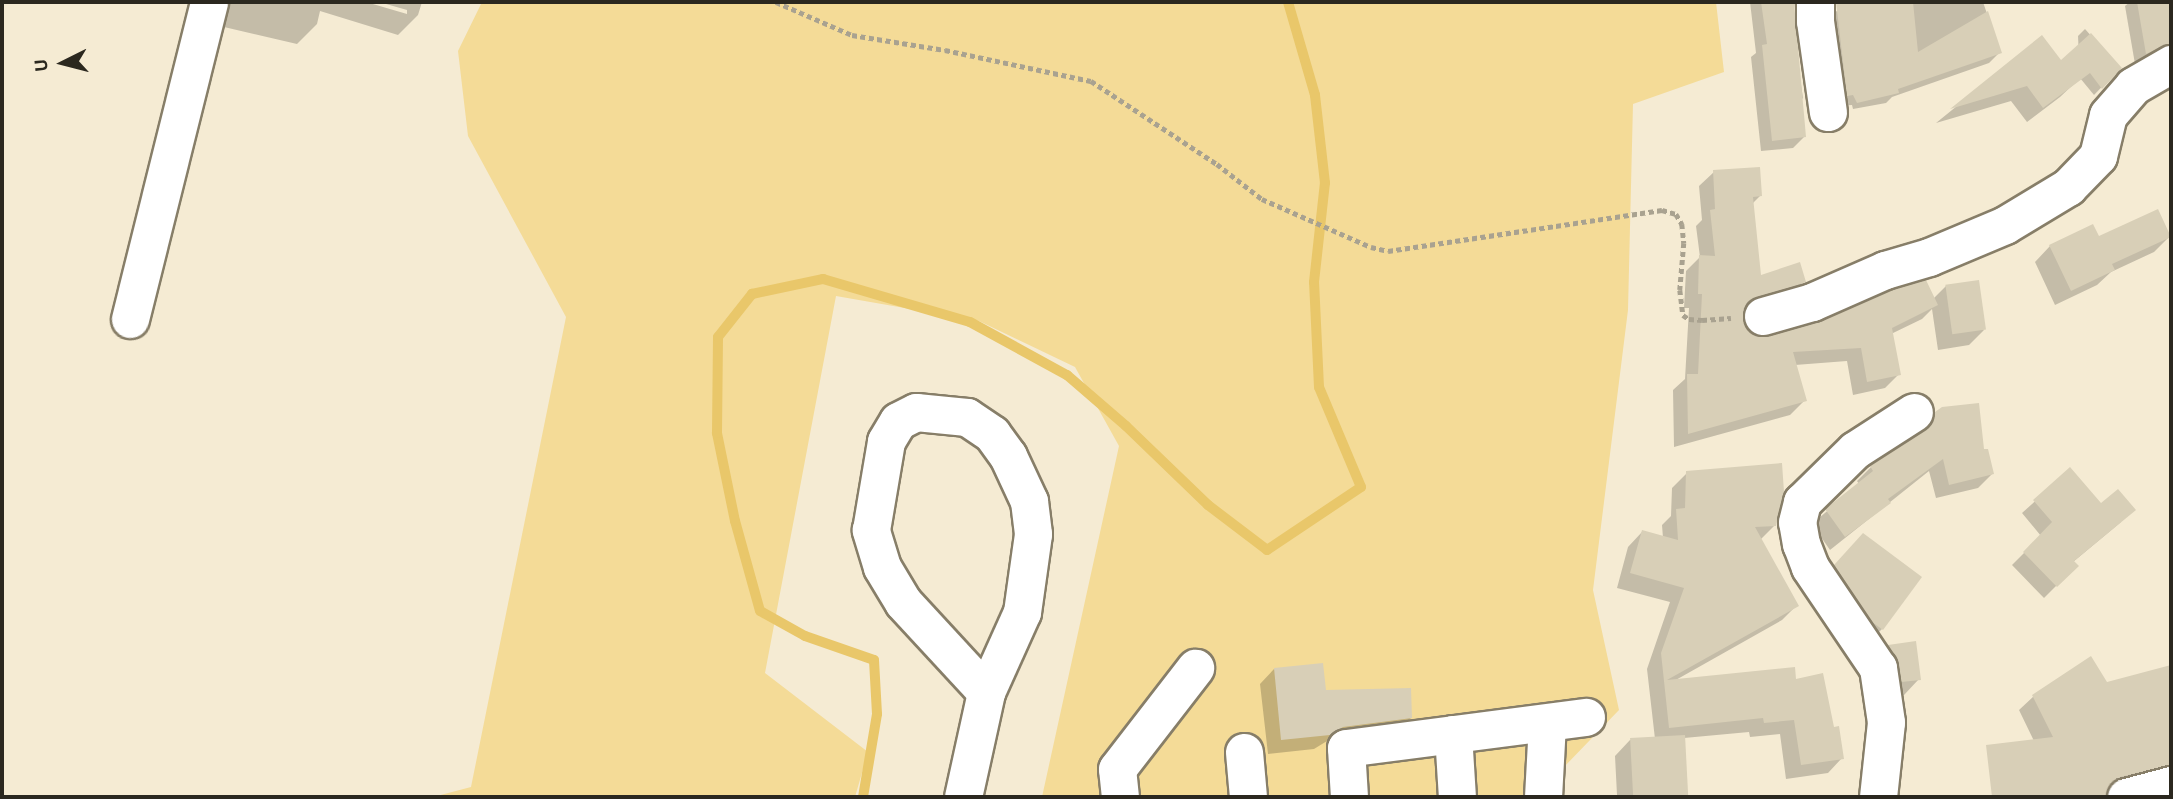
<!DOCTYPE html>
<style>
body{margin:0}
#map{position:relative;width:2173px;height:799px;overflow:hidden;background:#f5ebd3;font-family:"Alegreya Sans",sans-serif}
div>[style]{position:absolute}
.green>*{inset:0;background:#f4db97}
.shadow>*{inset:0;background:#0003}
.stream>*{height:10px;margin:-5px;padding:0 5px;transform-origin:5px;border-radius:5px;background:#e9c76a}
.building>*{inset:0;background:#d8cfb7;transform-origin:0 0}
.path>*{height:4.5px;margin-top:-2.25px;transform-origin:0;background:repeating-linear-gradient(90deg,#a9a290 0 5px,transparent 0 8.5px)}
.roads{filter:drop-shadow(2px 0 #877e68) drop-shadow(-2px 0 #877e68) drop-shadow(0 2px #877e68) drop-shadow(0 -2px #877e68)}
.minor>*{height:37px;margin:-18.5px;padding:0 18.5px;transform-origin:18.5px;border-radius:18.5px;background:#fff}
span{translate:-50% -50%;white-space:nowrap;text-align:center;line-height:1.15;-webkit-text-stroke:6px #f5ebd3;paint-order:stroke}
.frame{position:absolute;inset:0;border:4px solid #2b281f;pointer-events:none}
.north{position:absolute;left:28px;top:28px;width:70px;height:70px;-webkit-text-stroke:5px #f5ebd3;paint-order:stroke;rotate:264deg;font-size:19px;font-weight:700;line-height:28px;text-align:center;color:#2b281f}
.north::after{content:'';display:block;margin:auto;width:24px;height:32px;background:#2b281f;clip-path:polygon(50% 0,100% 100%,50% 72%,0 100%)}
</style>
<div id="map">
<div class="green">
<i style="clip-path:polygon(482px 2px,1716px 2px,1724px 72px,1633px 104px,1628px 310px,1593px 590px,1619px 710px,1535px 797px,1042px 797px,1119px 446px,1075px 367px,979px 321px,836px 296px,765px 673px,868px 752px,855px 797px,433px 797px,471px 787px,566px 317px,468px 136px,458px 51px)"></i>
</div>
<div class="shadow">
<i style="clip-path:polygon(230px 2px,366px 2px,407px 14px,407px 10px,379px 2px,422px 2px,418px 15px,398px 35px,320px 11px,317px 24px,297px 44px,224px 27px)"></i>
<i style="clip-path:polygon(1750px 2px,1795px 2px,1792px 24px,1803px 98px,1800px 101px,1804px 137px,1793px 148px,1761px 151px,1751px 57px,1756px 53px)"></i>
<i style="clip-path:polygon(1840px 2px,1983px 2px,2000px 52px,1989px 63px,1892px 97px,1886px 103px,1853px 109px,1852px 105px,1836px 106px,1826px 19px,1841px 8px)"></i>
<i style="clip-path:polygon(2130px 2px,2171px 2px,2171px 60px,2135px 64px,2125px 6px)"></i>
<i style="clip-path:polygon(2085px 29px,2120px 68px,2094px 95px,2080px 78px,2078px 36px)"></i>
<i style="clip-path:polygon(2042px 37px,2076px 82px,2060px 97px,2027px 122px,2011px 101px,1936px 123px)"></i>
<i style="clip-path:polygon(1714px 172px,1760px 196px,1752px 204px,1760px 277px,1804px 281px,1790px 295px,1741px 310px,1741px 322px,1747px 332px,1757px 338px,1769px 338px,1933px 299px,1946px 286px,1984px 330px,1969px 345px,1938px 350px,1932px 309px,1922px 319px,1891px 334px,1899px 374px,1885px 388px,1853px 395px,1847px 361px,1795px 365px,1805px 400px,1790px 415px,1674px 447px,1673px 390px,1685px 379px,1689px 308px,1684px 308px,1686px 271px,1700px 257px,1696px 226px,1702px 220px,1699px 186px)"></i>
<i style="clip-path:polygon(2169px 237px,2154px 252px,2111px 272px,2097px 285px,2055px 305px,2035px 262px,2050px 246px,2098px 238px)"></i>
<i style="clip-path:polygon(1936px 414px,1992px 474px,1978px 488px,1936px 498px,1929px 471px,1830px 550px,1812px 524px,1859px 484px,1857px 481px,1871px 467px,1916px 437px)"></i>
<i style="clip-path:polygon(2070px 470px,2101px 506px,2121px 522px,2073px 562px,2076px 566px,2044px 598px,2012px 565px,2041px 536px,2022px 513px)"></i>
<i style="clip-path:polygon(1687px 473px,1775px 525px,1760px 540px,1797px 605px,1782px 620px,1674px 681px,1794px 681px,1832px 729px,1842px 758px,1828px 773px,1786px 779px,1780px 734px,1750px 737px,1749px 732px,1684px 738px,1686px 797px,1606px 797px,1617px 795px,1615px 756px,1630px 740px,1655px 739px,1647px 669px,1670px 602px,1617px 588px,1628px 547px,1642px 532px,1663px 538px,1662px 525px,1671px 516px,1672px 488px)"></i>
<i style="clip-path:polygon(1848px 551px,1882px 629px,1867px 644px,1820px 581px)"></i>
<i style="clip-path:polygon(1915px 643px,1919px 679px,1904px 695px,1886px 697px,1873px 661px,1888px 646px)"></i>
<i style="clip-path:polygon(2171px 667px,2171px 786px,2151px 778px,2106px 790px,2101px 797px,1995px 797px,1990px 759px,2034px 741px,2019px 710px,2034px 696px,2107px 684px)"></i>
<i style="clip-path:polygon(1274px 669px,1324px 692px,1411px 718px,1396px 732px,1327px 741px,1314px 749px,1268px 754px,1260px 684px)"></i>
</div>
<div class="stream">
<i style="left:863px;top:797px;width:84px;rotate:-80.4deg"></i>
<i style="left:877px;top:714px;width:54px;rotate:-93.2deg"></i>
<i style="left:874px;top:660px;width:73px;rotate:-160.8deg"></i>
<i style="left:805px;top:636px;width:51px;rotate:-150.9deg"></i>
<i style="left:760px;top:611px;width:93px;rotate:-105.5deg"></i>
<i style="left:735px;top:521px;width:90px;rotate:-101.6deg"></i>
<i style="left:717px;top:433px;width:96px;rotate:-89.4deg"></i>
<i style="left:718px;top:337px;width:55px;rotate:-51.7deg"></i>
<i style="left:752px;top:294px;width:73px;rotate:-11.9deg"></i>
<i style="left:823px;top:279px;width:153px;rotate:16.3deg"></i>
<i style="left:970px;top:322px;width:111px;rotate:28.7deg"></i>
<i style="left:1067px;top:375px;width:78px;rotate:40.8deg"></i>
<i style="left:1126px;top:426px;width:114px;rotate:43.9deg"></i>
<i style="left:1208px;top:505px;width:74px;rotate:37.3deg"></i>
<i style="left:1267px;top:550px;width:113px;rotate:-33.8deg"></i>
<i style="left:1361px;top:487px;width:108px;rotate:-112.8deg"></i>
<i style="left:1319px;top:387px;width:105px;rotate:-92.7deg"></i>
<i style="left:1314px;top:282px;width:100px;rotate:-83.7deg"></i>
<i style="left:1325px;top:183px;width:89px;rotate:-96.5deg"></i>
<i style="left:1315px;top:95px;width:97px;rotate:-106.2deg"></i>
</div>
<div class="building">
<i style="clip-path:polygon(1761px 2px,1794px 2px,1806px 137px,1772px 141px,1762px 45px,1767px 44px)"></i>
<i style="clip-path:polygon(1836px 2px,1913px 2px,1918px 52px,1988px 11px,2002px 53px,1898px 89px,1899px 93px,1857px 103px,1853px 95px,1847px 96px)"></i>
<i style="clip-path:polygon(2137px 2px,2171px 2px,2171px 43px,2146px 54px)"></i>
<i style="clip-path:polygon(2091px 33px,2122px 68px,2102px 89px,2090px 73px,2043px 108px,2027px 86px,1950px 109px,2042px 35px,2061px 60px)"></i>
<i style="clip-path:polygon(1760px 167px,1762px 196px,1753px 197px,1761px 275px,1800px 262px,1806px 282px,1748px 301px,1743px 310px,1743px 321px,1749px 332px,1759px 336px,1768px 336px,1818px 322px,1892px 290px,1926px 280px,1938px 305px,1892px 328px,1901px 375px,1867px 382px,1861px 348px,1793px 352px,1807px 401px,1688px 434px,1687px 374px,1698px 374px,1702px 294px,1698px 294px,1699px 255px,1715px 256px,1710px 210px,1715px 209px,1713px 170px)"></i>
<i style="clip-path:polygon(2158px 209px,2171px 237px,2112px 264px,2115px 270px,2071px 291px,2049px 245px,2093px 224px,2099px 236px)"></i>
<i style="left:1979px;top:280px;width:50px;height:34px;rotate:82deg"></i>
<i style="clip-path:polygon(1979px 403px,1984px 449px,1988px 449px,1994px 474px,1949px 485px,1943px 459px,1888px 499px,1891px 503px,1845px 537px,1825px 509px,1873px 471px,1870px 466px,1926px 429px,1935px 412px,1942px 407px)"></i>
<i style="clip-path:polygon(1782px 463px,1784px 492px,1776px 526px,1755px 527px,1799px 606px,1667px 680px,1795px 667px,1796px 679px,1823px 673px,1834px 727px,1839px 726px,1844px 759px,1801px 765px,1794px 720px,1764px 723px,1763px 718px,1669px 728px,1661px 653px,1684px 588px,1630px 573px,1642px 530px,1678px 540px,1676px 509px,1685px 508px,1686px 471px)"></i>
<i style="clip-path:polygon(2070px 467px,2101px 503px,2118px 489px,2136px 510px,2074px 561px,2079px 566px,2057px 587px,2023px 552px,2052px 522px,2033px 500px)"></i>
<i style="clip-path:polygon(1863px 533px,1922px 577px,1883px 630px,1872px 622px,1834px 565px)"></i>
<i style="clip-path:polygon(1916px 641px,1921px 680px,1901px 682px,1899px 664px,1888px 645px)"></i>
<i style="clip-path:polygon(2091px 656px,2107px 682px,2171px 665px,2171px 765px,2120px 777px,2111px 783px,2106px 795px,2096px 797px,1992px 797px,1986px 745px,2053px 737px,2032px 695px)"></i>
<i style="clip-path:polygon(1323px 663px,1326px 690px,1411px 688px,1412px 718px,1343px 727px,1330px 735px,1281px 740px,1274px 668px)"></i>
<i style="left:1685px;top:735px;width:62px;height:55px;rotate:87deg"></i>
</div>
<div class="path">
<i style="left:776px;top:2px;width:83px;rotate:23.5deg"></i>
<i style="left:852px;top:35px;width:94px;rotate:9.2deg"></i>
<i style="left:945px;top:50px;width:149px;rotate:12deg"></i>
<i style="left:1091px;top:81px;width:151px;rotate:33.4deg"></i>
<i style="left:1217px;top:164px;width:57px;rotate:37.9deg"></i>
<i style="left:1262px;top:199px;width:119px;rotate:23.8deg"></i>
<i style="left:1371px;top:247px;width:17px;rotate:13deg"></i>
<i style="left:1388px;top:251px;width:277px;rotate:-8.5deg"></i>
<i style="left:1662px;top:210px;width:15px;rotate:16deg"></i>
<i style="left:1676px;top:214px;width:12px;rotate:59deg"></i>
<i style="left:1682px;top:224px;width:19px;rotate:84deg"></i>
<i style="left:1684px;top:243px;width:47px;rotate:94.9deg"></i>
<i style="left:1680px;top:290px;width:25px;rotate:83deg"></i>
<i style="left:1683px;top:315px;width:7px;rotate:34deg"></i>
<i style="left:1689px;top:319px;width:13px;rotate:4deg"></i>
<i style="left:1702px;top:320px;width:29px;rotate:-4deg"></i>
</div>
<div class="roads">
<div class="minor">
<i style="left:1815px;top:2px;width:19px;rotate:90deg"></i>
<i style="left:1815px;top:21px;width:92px;rotate:81.9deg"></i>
<i style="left:1763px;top:316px;width:51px;rotate:-15.9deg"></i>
<i style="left:1812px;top:302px;width:80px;rotate:-23.7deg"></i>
<i style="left:1885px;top:270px;width:46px;rotate:-16.5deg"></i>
<i style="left:1929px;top:257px;width:82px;rotate:-22.8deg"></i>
<i style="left:2005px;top:225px;width:74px;rotate:-31.1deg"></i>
<i style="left:2068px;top:187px;width:43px;rotate:-45.9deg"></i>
<i style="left:2098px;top:156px;width:42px;rotate:-76.3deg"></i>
<i style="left:2108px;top:115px;width:38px;rotate:-49deg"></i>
<i style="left:2133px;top:86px;width:44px;rotate:-30.1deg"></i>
<i style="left:130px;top:319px;width:327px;rotate:-76deg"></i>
<i style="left:1453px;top:734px;width:63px;rotate:86.4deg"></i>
<i style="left:1244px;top:752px;width:45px;rotate:84.9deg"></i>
<i style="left:963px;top:797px;width:107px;rotate:-77.6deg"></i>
<i style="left:986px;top:692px;width:122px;rotate:-132.7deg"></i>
<i style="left:903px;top:602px;width:41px;rotate:-121deg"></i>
<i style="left:882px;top:567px;width:39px;rotate:-107deg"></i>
<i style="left:871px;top:530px;width:90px;rotate:-80.4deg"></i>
<i style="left:886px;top:441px;width:23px;rotate:-59deg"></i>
<i style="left:898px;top:421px;width:20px;rotate:-27deg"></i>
<i style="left:916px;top:412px;width:51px;rotate:5.6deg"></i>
<i style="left:967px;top:417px;width:30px;rotate:34deg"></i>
<i style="left:992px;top:434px;width:27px;rotate:54deg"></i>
<i style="left:1008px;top:456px;width:50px;rotate:65deg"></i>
<i style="left:1029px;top:501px;width:33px;rotate:83deg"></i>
<i style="left:1033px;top:534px;width:79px;rotate:98deg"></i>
<i style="left:1022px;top:612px;width:88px;rotate:114.2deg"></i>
<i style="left:1120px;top:797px;width:28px;rotate:-96deg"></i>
<i style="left:1117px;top:769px;width:128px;rotate:-52.3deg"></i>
<i style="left:1349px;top:797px;width:49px;rotate:-93.5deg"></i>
<i style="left:1346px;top:748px;width:242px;rotate:-7.4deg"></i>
<i style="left:1543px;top:797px;width:74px;rotate:-86.9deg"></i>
<i style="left:1878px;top:797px;width:75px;rotate:-83.9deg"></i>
<i style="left:1886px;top:722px;width:55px;rotate:-98.4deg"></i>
<i style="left:1878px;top:668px;width:122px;rotate:-124deg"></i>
<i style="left:1810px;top:567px;width:25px;rotate:-111deg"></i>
<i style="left:1801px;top:544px;width:22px;rotate:-100deg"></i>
<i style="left:1797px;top:522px;width:21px;rotate:-76deg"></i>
<i style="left:1802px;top:502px;width:74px;rotate:-44.5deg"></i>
<i style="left:1855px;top:450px;width:70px;rotate:-32.8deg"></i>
<i style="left:2126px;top:797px;width:47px;rotate:-14.9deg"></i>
</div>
</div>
<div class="frame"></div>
<div class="north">U</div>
</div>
